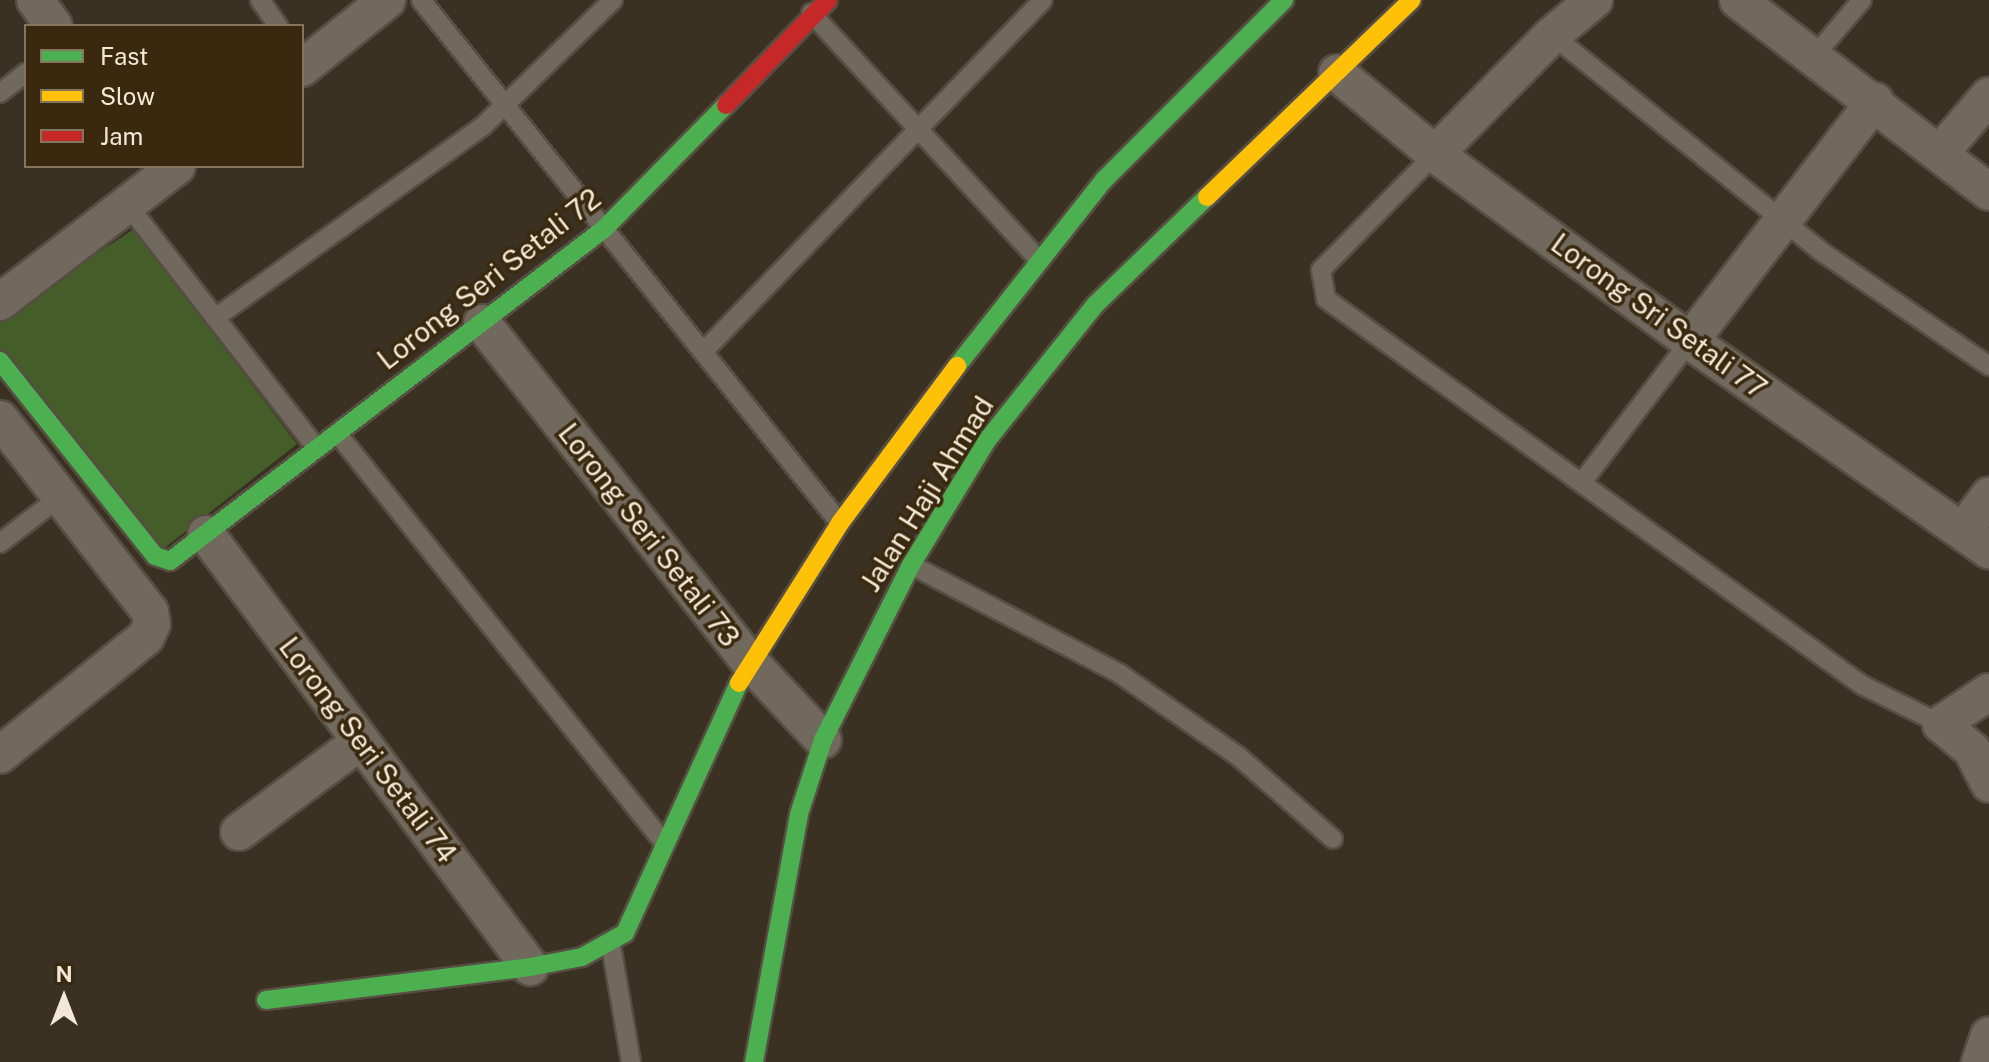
<!DOCTYPE html>
<style>
body{margin:0}
#map{position:relative;width:1989px;height:1062px;overflow:hidden;background:#3a3122;font-family:"Public Sans",sans-serif}
div>[style]{position:absolute}
.green>*{inset:0;background:#445d29}
.roads{filter:drop-shadow(2px 0 #564e42) drop-shadow(-2px 0 #564e42) drop-shadow(0 2px #564e42) drop-shadow(0 -2px #564e42)}
.lane>*{height:18px;margin:-9px;padding:0 9px;transform-origin:9px;border-radius:9px;background:#71695e}
.street>*{height:36px;margin:-18px;padding:0 18px;transform-origin:18px;border-radius:18px;background:#71695e}
.fast>*{height:18px;margin:-9px;padding:0 9px;transform-origin:9px;border-radius:9px;background:#4caf50}
.slow>*{height:18px;margin:-9px;padding:0 9px;transform-origin:9px;border-radius:9px;background:#ffc107}
.jam>*{height:18px;margin:-9px;padding:0 9px;transform-origin:9px;border-radius:9px;background:#c62828}
span{translate:-50% -50%;white-space:nowrap;text-align:center;line-height:1.15;-webkit-text-stroke:7px #3a290e;paint-order:stroke}
.street-label{font-size:28px;color:#f3e8d8}
.legend{position:absolute;left:24px;top:24px;width:280px;height:144px;box-sizing:border-box;background:#3a290e;border:2px solid #84755f;margin:0;padding:10px 14px;list-style:none;font-size:24px;color:#f3e8d8}
.legend li{display:flex;align-items:center;gap:16px;height:40px}
.legend b{width:40px;border:2px solid #84755f}
.north{position:absolute;left:24px;top:958px;width:80px;height:80px;-webkit-text-stroke:6px #3a290e;paint-order:stroke;rotate:0deg;font-size:22px;font-weight:700;line-height:32px;text-align:center;color:#f3e8d8}
.north::after{content:'';display:block;margin:auto;width:28px;height:36px;background:#f3e8d8;clip-path:polygon(50% 0,100% 100%,50% 72%,0 100%)}
</style>
<div id="map">
<div class="green">
<i style="clip-path:polygon(134px 229px,297px 444px,162px 550px,0 362px,0 317px)"></i>
</div>
<div class="roads">
<div class="lane">
<i style="left:260px;top:0;width:32px;rotate:55deg"></i>
<i style="left:421px;top:0;width:670px;rotate:51.3deg"></i>
<i style="left:811px;top:13px;width:335px;rotate:47.3deg"></i>
<i style="left:1552px;top:35px;width:343px;rotate:38.8deg"></i>
<i style="left:1819px;top:250px;width:206px;rotate:34.3deg"></i>
<i style="left:1815px;top:55px;width:72px;rotate:-49.5deg"></i>
<i style="left:0;top:93px;width:33px;rotate:-38deg"></i>
<i style="left:1435px;top:154px;width:163px;rotate:134.5deg"></i>
<i style="left:1321px;top:270px;width:29px;rotate:80deg"></i>
<i style="left:1326px;top:299px;width:661px;rotate:35.76deg"></i>
<i style="left:1862px;top:685px;width:88px;rotate:26.3deg"></i>
<i style="left:127px;top:204px;width:310px;rotate:52.2deg"></i>
<i style="left:215px;top:318px;width:330px;rotate:-35.6deg"></i>
<i style="left:483px;top:126px;width:181px;rotate:-44.1deg"></i>
<i style="left:703px;top:352px;width:489px;rotate:-46deg"></i>
<i style="left:337px;top:433px;width:526px;rotate:51.41deg"></i>
<i style="left:1583px;top:481px;width:176px;rotate:-52.6deg"></i>
<i style="left:0;top:543px;width:76px;rotate:-37.5deg"></i>
<i style="left:911px;top:565px;width:236px;rotate:27.5deg"></i>
<i style="left:1120px;top:674px;width:144px;rotate:34.8deg"></i>
<i style="left:1238px;top:756px;width:126px;rotate:41.1deg"></i>
<i style="left:611px;top:945px;width:119px;rotate:80.3deg"></i>
</div>
<div class="street">
<i style="left:35px;top:0;width:32px;rotate:54deg"></i>
<i style="left:1738px;top:0;width:316px;rotate:37.4deg"></i>
<i style="left:302px;top:68px;width:109px;rotate:-38.7deg"></i>
<i style="left:1337px;top:73px;width:127px;rotate:39.6deg"></i>
<i style="left:1435px;top:154px;width:316px;rotate:36.3deg"></i>
<i style="left:1690px;top:341px;width:365px;rotate:35deg"></i>
<i style="left:1941px;top:152px;width:74px;rotate:-49.4deg"></i>
<i style="left:1435px;top:154px;width:167px;rotate:-45.5deg"></i>
<i style="left:1552px;top:35px;width:55px;rotate:-39.8deg"></i>
<i style="left:0;top:302px;width:223px;rotate:-37.5deg"></i>
<i style="left:482px;top:323px;width:431px;rotate:51.7deg"></i>
<i style="left:749px;top:661px;width:108px;rotate:46.9deg"></i>
<i style="left:1690px;top:341px;width:303px;rotate:-52.4deg"></i>
<i style="left:0;top:419px;width:244px;rotate:52.1deg"></i>
<i style="left:150px;top:612px;width:12px;rotate:81deg"></i>
<i style="left:152px;top:624px;width:14px;rotate:115deg"></i>
<i style="left:146px;top:637px;width:188px;rotate:141.1deg"></i>
<i style="left:1963px;top:531px;width:44px;rotate:-53.4deg"></i>
<i style="left:206px;top:534px;width:541px;rotate:53.19deg"></i>
<i style="left:1989px;top:692px;width:58px;rotate:146.3deg"></i>
<i style="left:1941px;top:724px;width:40px;rotate:40deg"></i>
<i style="left:1972px;top:750px;width:38px;rotate:63deg"></i>
<i style="left:239px;top:832px;width:152px;rotate:-36.7deg"></i>
<i style="left:1980px;top:1062px;width:28px;rotate:-71deg"></i>
</div>
<div class="fast">
<i style="left:0;top:361px;width:249px;rotate:51.5deg"></i>
<i style="left:155px;top:556px;width:16px;rotate:18deg"></i>
<i style="left:170px;top:561px;width:546px;rotate:-37.42deg"></i>
<i style="left:604px;top:229px;width:174px;rotate:-45.5deg"></i>
<i style="left:957px;top:366px;width:237px;rotate:-51.7deg"></i>
<i style="left:1104px;top:180px;width:255px;rotate:-45deg"></i>
<i style="left:266px;top:1000px;width:266px;rotate:-7.1deg"></i>
<i style="left:530px;top:967px;width:53px;rotate:-10.9deg"></i>
<i style="left:582px;top:957px;width:49px;rotate:-29.2deg"></i>
<i style="left:625px;top:933px;width:275px;rotate:-65.5deg"></i>
<i style="left:754px;top:1062px;width:252px;rotate:-79.7deg"></i>
<i style="left:799px;top:814px;width:78px;rotate:-72deg"></i>
<i style="left:823px;top:740px;width:196px;rotate:-63.3deg"></i>
<i style="left:911px;top:565px;width:148px;rotate:-58.6deg"></i>
<i style="left:988px;top:439px;width:171px;rotate:-51.4deg"></i>
<i style="left:1095px;top:305px;width:156px;rotate:-44deg"></i>
</div>
<div class="slow">
<i style="left:1207px;top:197px;width:284px;rotate:-43.9deg"></i>
<i style="left:739px;top:683px;width:189px;rotate:-57.7deg"></i>
<i style="left:840px;top:523px;width:196px;rotate:-53.3deg"></i>
</div>
<div class="jam">
<i style="left:726px;top:105px;width:146px;rotate:-45.8deg"></i>
</div>
</div>
<div class="street-label">
<span style="left:489px;top:279px;rotate:-38deg">Lorong Seri Setali 72</span>
<span style="left:1659px;top:316px;rotate:36deg">Lorong Sri Setali 77</span>
<span style="left:927px;top:494px;rotate:-58deg">Jalan Haji Ahmad</span>
<span style="left:649px;top:535px;rotate:52deg">Lorong Seri Setali 73</span>
<span style="left:368px;top:750px;rotate:53deg">Lorong Seri Setali 74</span>
</div>
<ul class="legend">
<li><b style="height:10px;background:#4caf50"></b>Fast</li>
<li><b style="height:10px;background:#ffc107"></b>Slow</li>
<li><b style="height:10px;background:#c62828"></b>Jam</li>
</ul>
<div class="north">N</div>
</div>
